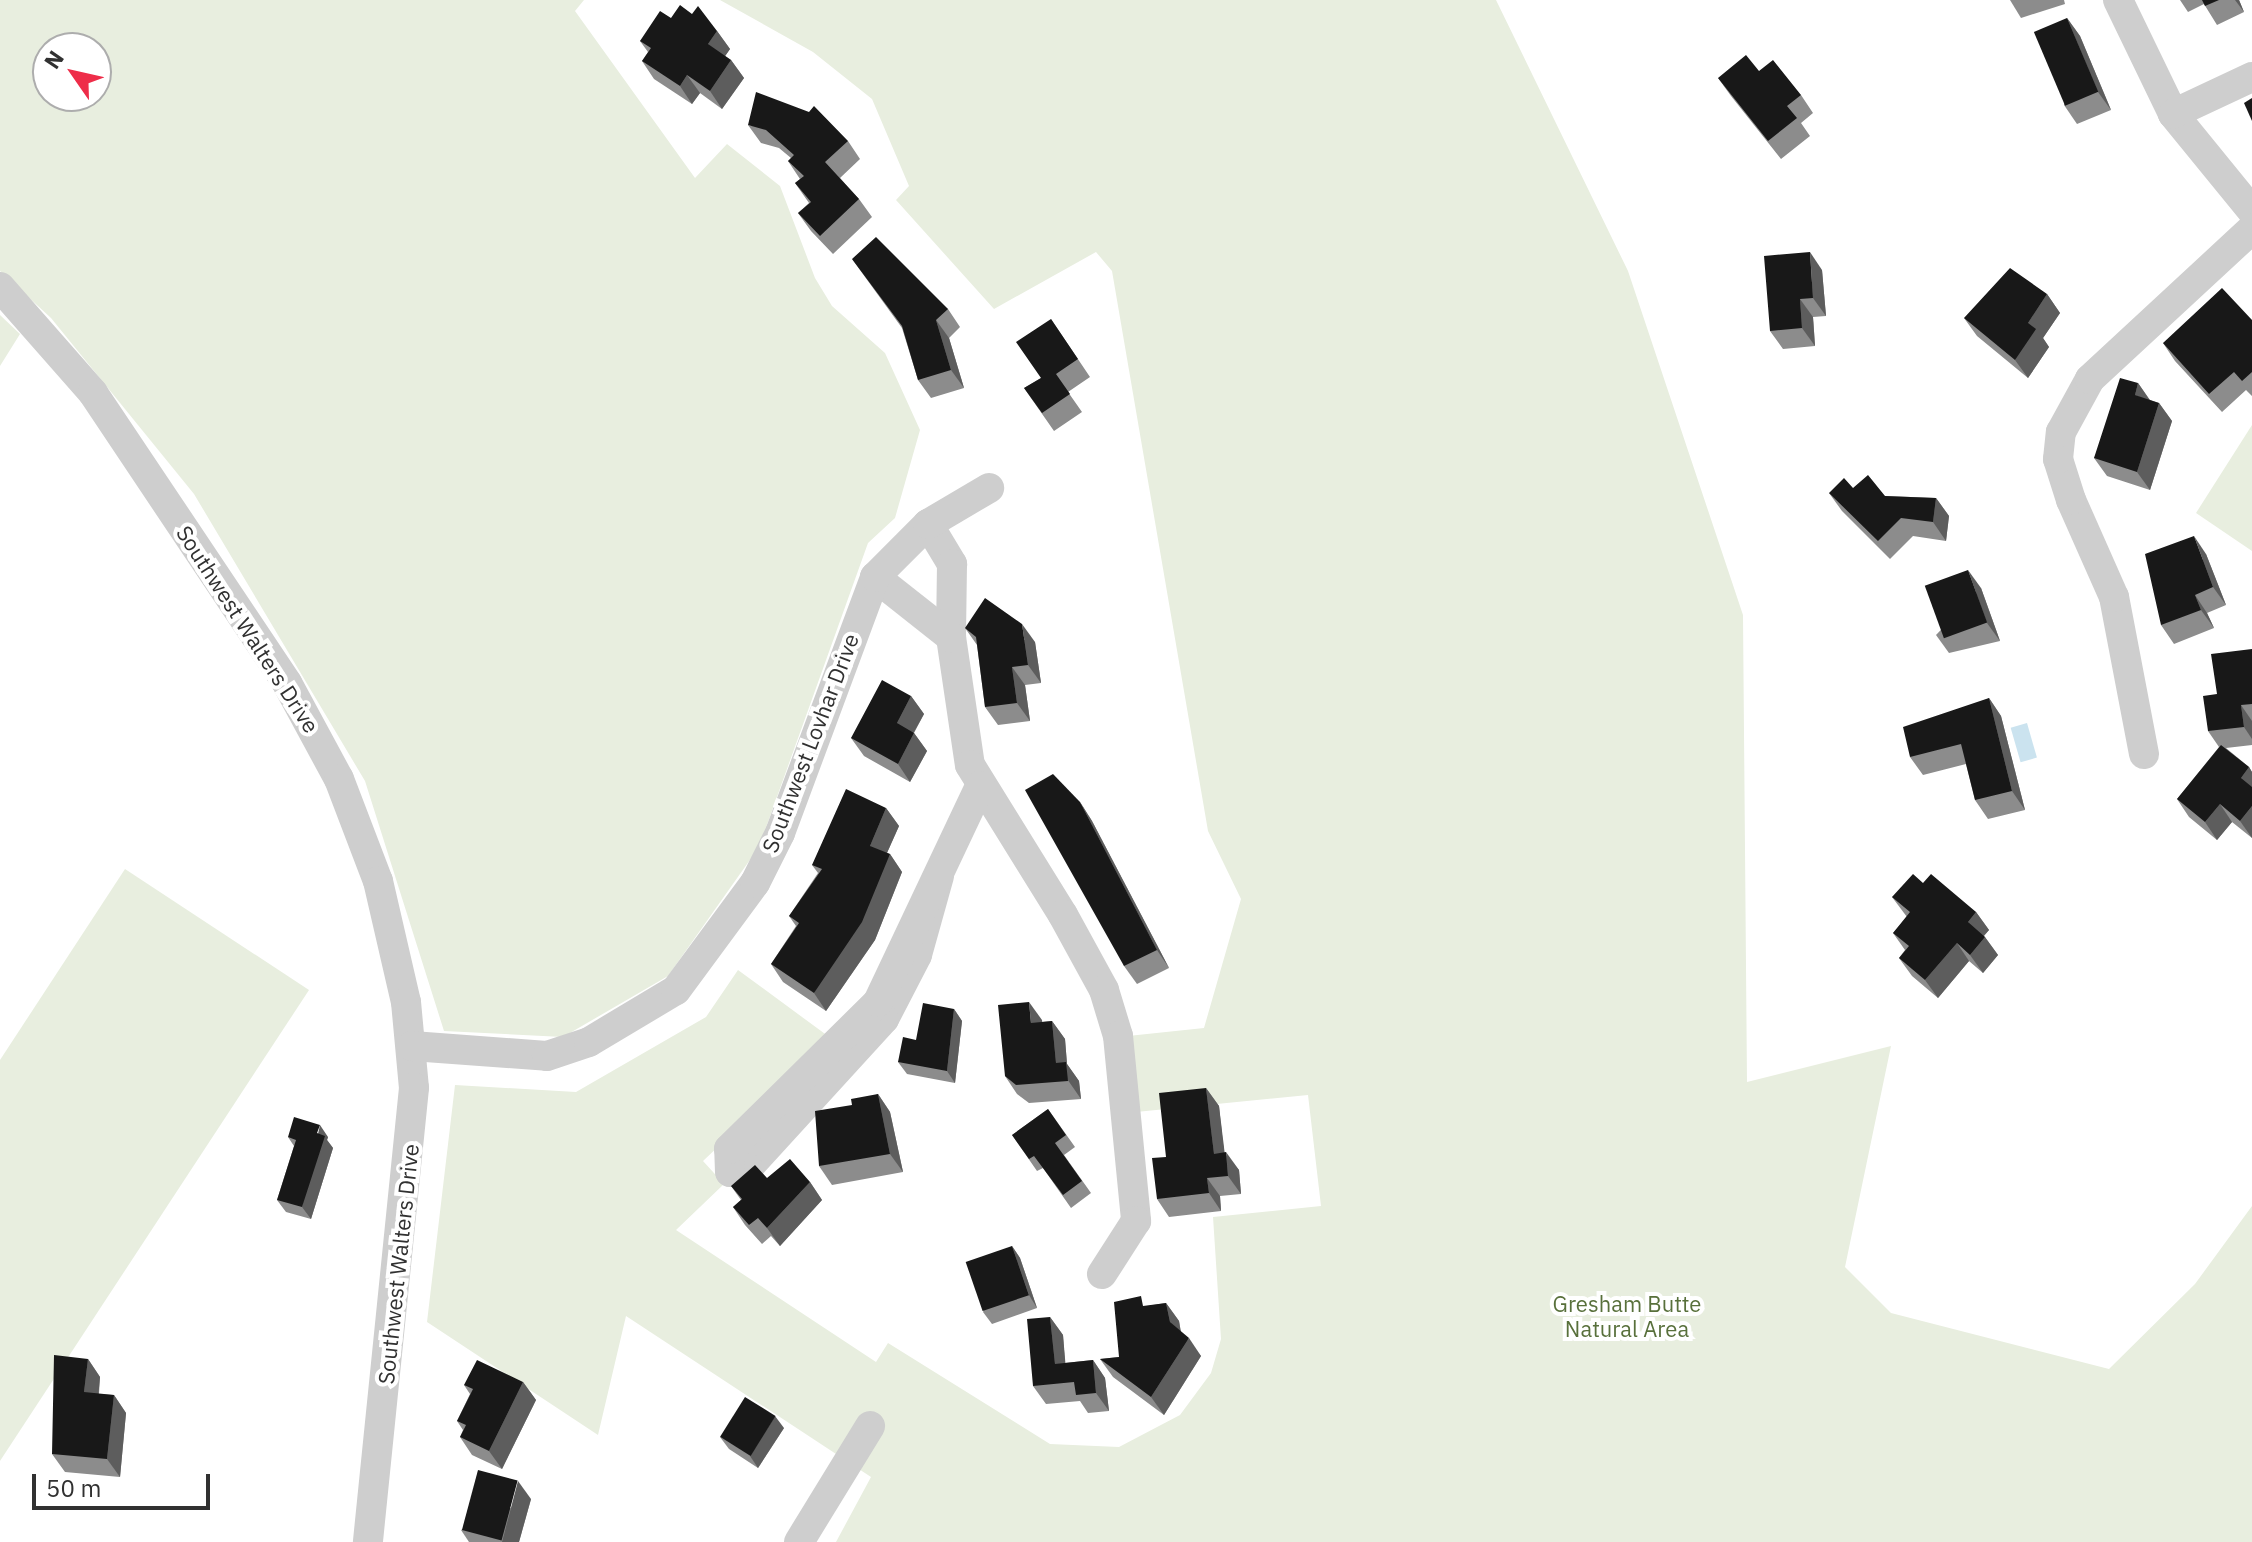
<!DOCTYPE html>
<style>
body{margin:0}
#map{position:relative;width:2252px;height:1542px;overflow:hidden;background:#fff;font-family:"IBM Plex Sans",sans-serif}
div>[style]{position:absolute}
.green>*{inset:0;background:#e8eedf}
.water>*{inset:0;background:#cbe3ef;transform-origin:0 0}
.minor>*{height:30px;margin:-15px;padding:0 15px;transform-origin:15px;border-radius:15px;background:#cecece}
.wall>*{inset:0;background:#8c8c8c}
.shaded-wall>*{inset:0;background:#5d5d5d}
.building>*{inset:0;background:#181818;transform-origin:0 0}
span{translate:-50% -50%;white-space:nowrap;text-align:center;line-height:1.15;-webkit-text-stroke:8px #fff;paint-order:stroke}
.street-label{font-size:22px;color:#313131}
.park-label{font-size:22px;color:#58703b}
.north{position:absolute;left:32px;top:32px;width:80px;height:80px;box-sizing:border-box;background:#fff;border:2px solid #adadad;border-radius:50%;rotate:304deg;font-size:22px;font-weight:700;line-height:32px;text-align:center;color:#313131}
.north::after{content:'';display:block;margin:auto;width:28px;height:36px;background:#ee2d49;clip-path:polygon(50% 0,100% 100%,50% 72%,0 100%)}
.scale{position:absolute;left:32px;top:1474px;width:178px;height:36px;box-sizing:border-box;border:4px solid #313131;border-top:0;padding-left:10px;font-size:24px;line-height:28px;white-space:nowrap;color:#313131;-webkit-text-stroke:6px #fff;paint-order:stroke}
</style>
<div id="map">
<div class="green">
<i style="clip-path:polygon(evenodd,0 0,584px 0,575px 11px,695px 178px,727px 144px,780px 186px,815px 278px,832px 306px,885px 353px,920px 430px,895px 518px,868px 543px,759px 847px,668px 976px,563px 1037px,444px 1031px,365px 781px,194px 494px,51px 318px,0 271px,0 0,48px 48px,96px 48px,96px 96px,48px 96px,48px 48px)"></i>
<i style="clip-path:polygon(720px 0,1496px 0,1628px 271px,1743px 615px,1747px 1082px,1891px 1046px,1845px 1267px,1891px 1313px,2109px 1369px,2195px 1284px,2252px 1206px,2252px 1542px,836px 1542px,871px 1477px,626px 1316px,598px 1435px,427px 1322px,455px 1085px,576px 1092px,706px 1017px,738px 970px,832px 1039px,703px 1161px,724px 1184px,676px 1230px,876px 1362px,888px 1343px,1050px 1444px,1119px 1447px,1180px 1415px,1211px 1373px,1221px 1339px,1213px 1217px,1321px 1206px,1308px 1095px,1136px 1112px,1128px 1036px,1204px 1028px,1241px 899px,1208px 831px,1112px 271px,1096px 252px,994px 309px,896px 200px,909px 186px,872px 99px,813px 52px)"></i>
<i style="clip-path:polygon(0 315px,20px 334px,0 366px)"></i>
<i style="clip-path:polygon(2252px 425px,2252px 551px,2196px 513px)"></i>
<i style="clip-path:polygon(125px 869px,309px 990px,0 1461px,0 1060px)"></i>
</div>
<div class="water">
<i style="left:2027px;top:723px;width:36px;height:17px;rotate:74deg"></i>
</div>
<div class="minor">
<i style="left:2118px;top:0;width:127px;rotate:64.2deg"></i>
<i style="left:2173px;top:114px;width:125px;rotate:50.8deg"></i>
<i style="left:2173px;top:114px;width:87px;rotate:-25.1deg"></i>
<i style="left:0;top:287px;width:141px;rotate:48.7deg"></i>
<i style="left:93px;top:393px;width:349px;rotate:56.2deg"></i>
<i style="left:287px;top:683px;width:109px;rotate:61.6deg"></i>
<i style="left:339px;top:779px;width:109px;rotate:69.1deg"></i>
<i style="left:378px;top:881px;width:124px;rotate:77deg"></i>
<i style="left:406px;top:1002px;width:86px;rotate:84.7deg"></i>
<i style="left:414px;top:1088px;width:456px;rotate:95.8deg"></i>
<i style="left:928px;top:524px;width:47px;rotate:59deg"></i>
<i style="left:952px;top:564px;width:73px;rotate:90.8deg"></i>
<i style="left:951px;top:637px;width:129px;rotate:81.6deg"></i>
<i style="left:970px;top:765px;width:176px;rotate:58.2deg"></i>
<i style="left:1063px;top:915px;width:85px;rotate:61.3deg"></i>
<i style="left:1104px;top:990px;width:48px;rotate:73.1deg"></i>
<i style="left:1118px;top:1036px;width:186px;rotate:84.4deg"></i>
<i style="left:1136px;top:1221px;width:63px;rotate:122.7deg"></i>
<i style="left:875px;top:577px;width:97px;rotate:38.3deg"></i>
<i style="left:2144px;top:754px;width:160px;rotate:-100.8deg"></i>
<i style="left:2114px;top:597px;width:106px;rotate:-113.9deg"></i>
<i style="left:2071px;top:500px;width:43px;rotate:-107.6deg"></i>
<i style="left:2058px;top:459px;width:27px;rotate:-84deg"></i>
<i style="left:2061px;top:432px;width:60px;rotate:-61.3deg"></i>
<i style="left:2090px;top:379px;width:221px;rotate:-42.8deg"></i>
<i style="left:939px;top:876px;width:82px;rotate:105.6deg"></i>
<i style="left:917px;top:955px;width:72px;rotate:117.3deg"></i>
<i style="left:884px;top:1019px;width:202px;rotate:132.4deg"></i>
<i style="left:748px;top:1168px;width:18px;rotate:167deg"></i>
<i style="left:730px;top:1172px;width:23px;rotate:-92deg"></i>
<i style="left:729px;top:1149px;width:209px;rotate:-44.6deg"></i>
<i style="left:878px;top:1002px;width:239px;rotate:-64.7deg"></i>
<i style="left:412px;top:1046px;width:135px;rotate:4.2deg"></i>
<i style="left:547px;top:1056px;width:44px;rotate:-18.4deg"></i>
<i style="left:589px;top:1042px;width:101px;rotate:-30.9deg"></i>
<i style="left:676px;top:990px;width:133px;rotate:-53.6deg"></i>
<i style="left:755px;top:883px;width:56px;rotate:-63.4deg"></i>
<i style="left:780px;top:833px;width:273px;rotate:-69.6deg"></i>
<i style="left:875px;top:577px;width:75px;rotate:-45deg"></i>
<i style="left:928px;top:524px;width:71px;rotate:-30.5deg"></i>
<i style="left:799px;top:1542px;width:136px;rotate:-58.5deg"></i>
</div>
<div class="wall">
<i style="clip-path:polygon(2010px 0,2064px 0,2065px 4px,2021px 18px)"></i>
<i style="clip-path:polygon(2180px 0,2239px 0,2244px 12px,2217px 25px,2204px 4px,2188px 12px)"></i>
<i style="clip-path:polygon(671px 18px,717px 31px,730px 49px,725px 56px,731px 60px,744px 78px,722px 109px,700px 93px,692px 104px,654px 79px,642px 61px,648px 52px,640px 41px)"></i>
<i style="clip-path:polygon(2067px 18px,2080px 36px,2111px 110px,2077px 124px,2064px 105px)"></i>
<i style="clip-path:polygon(1759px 71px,1801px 95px,1813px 113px,1801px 123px,1810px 136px,1781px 159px,1731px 96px,1718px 78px)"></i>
<i style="clip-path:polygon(748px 125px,848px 141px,860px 159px,840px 178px,859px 199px,872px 217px,833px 254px,811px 231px,798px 213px,809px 203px,795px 183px,800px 179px,788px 161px,791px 158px,779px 148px,761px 143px)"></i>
<i style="clip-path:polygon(852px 259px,948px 309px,960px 327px,949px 338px,964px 388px,931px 398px,918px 380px,902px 328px)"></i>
<i style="clip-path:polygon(1822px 270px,1826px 316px,1813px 317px,1815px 346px,1783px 349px,1770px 331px)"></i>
<i style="clip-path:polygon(2047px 294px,2060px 313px,2043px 338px,2049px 347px,2028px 378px,1977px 336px,1964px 318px)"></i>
<i style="clip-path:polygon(1051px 319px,1090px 377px,1068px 392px,1082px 412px,1054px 431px,1024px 388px,1041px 378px)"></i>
<i style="clip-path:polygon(2252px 320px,2252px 396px,2246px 390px,2222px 412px,2175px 361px,2163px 343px)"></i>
<i style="clip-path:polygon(2138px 383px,2150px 400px,2159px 403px,2172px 421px,2150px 490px,2107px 476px,2094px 458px)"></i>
<i style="clip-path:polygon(1853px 488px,1885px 496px,1936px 498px,1949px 516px,1946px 541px,1913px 536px,1890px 559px,1842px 511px,1829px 493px)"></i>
<i style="clip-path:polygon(2206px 554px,2226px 605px,2207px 613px,2214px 628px,2174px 644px,2161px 625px)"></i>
<i style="clip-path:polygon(1981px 588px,2000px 641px,1949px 653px,1936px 635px)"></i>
<i style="clip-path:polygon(965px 628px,1035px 642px,1041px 683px,1025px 685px,1030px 721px,998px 725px,985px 707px,977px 645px)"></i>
<i style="clip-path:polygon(2252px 649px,2252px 745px,2226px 748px,2249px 767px,2252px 772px,2252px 838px,2232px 822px,2217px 840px,2189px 817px,2177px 799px,2219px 747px,2208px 731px,2217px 694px)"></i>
<i style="clip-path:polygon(911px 696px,924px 714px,914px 733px,927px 751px,910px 782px,864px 756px,851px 738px)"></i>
<i style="clip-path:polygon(1989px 698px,2001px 716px,2025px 810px,1988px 819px,1975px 800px,1966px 764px,1923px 775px,1910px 757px)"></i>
<i style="clip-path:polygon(1080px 802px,1092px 821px,1169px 968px,1137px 984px,1124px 966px)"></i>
<i style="clip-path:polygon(886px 808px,899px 826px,887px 853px,890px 854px,902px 872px,875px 940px,826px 1011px,783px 982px,771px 964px,796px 926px,789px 916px,818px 873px,812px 865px)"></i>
<i style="clip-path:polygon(1923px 883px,1976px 912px,1989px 930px,1984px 936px,1998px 955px,1983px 973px,1969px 961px,1938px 998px,1912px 976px,1899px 958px,1905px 950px,1893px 933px,1907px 917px,1892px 897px)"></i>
<i style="clip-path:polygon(954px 1009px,962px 1021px,955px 1083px,907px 1074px,898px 1062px,916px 1040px)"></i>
<i style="clip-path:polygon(1042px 1020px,1042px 1022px,1052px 1021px,1065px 1039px,1067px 1064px,1079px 1081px,1081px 1099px,1029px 1103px,1017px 1094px,1005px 1076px)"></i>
<i style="clip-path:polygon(1206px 1088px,1219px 1106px,1224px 1153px,1239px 1170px,1241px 1194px,1220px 1196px,1221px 1211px,1169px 1217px,1157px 1199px,1166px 1157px)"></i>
<i style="clip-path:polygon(878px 1094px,890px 1112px,903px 1172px,832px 1185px,819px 1166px,852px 1105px)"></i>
<i style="clip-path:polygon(1048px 1109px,1075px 1147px,1064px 1155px,1091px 1193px,1071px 1208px,1043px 1168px,1037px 1171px,1012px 1135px)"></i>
<i style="clip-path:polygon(288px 1137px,328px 1137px,327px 1140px,333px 1148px,311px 1219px,286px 1212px,277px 1200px,294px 1146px)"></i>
<i style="clip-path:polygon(767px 1178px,810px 1182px,822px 1200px,780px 1246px,771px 1236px,762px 1244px,745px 1225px,733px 1207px,741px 1200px,731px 1186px)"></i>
<i style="clip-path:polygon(1012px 1246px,1020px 1258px,1037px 1308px,992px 1324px,983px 1312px)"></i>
<i style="clip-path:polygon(1166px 1303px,1179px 1321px,1181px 1332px,1201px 1356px,1164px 1415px,1113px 1377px,1100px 1359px,1119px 1357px,1147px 1306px)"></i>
<i style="clip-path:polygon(1050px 1317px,1063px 1335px,1065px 1363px,1093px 1360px,1105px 1378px,1109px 1411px,1088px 1413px,1080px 1401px,1046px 1404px,1033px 1386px)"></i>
<i style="clip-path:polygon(88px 1359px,100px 1377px,99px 1394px,114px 1395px,126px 1413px,120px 1477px,65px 1472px,52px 1454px)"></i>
<i style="clip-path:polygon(523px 1382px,536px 1400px,502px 1469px,472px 1455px,460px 1437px,463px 1430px,457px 1421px,470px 1394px,464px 1385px)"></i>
<i style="clip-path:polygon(784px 1428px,758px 1468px,729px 1449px,720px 1437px)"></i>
<i style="clip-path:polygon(531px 1499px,519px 1542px,469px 1542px,461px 1530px)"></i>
</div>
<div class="shaded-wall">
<i style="clip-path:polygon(2235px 0,2239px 0,2244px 12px)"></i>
<i style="clip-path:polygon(2067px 18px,2080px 36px,2111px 110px,2098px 92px)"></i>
<i style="clip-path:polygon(717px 31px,730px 49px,721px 62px,708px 44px)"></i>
<i style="clip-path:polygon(731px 60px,744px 78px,722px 109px,710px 91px)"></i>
<i style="clip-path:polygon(687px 75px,700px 93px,692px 104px,680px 86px)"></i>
<i style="clip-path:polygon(1810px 252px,1822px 270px,1826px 316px,1813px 298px)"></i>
<i style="clip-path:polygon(2047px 294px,2060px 313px,2043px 338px,2049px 347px,2028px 378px,2015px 360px,2028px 323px)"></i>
<i style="clip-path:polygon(1800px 299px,1813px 317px,1815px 346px,1802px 328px)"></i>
<i style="clip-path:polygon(936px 320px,949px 338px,964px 388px,951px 370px)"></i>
<i style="clip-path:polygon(2138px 383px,2151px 402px,2135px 395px)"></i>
<i style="clip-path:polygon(2159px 403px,2172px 421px,2150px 490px,2137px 472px)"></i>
<i style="clip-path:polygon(1936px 498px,1949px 516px,1946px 541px,1933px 522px)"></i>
<i style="clip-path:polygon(2194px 536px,2206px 554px,2226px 605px,2213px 587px)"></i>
<i style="clip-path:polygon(1968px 570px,1981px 588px,2000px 641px,1987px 623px)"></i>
<i style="clip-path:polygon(2195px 595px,2207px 613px,2214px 628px,2201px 610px)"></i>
<i style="clip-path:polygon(1022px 624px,1035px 642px,1041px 683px,1028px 665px)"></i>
<i style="clip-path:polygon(1012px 667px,1025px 685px,1030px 721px,1017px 703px)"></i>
<i style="clip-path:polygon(911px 696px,924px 714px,909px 741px,897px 723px)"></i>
<i style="clip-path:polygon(1989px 698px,2001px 716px,2025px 810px,2012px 791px)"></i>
<i style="clip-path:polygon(2241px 705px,2252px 721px,2252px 739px,2244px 727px)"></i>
<i style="clip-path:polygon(914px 733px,927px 751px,910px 782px,898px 764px)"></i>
<i style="clip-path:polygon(2249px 767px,2252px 772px,2252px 794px,2241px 778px)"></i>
<i style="clip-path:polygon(1080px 802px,1092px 821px,1169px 968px,1157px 950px)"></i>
<i style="clip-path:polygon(2220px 804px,2232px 822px,2217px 840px,2205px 822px)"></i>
<i style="clip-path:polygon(2252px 806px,2252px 838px,2240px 821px)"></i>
<i style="clip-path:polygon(886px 808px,899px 826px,882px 864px,870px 846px)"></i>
<i style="clip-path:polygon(890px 854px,902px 872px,875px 940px,826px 1011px,814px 993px)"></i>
<i style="clip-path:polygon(1976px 912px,1989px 930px,1980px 940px,1968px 922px)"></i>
<i style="clip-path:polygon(1985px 937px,1998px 955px,1983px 973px,1970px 955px)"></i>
<i style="clip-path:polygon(1957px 943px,1969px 961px,1938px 998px,1925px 980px)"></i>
<i style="clip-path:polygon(1029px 1002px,1042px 1020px,1044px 1041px,1031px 1023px)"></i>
<i style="clip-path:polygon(954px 1009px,962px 1021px,955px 1083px,947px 1071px)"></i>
<i style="clip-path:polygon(1052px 1021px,1065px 1039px,1067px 1064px,1079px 1081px,1081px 1099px,1056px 1063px)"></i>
<i style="clip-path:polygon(1206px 1088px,1219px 1106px,1227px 1172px,1214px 1154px)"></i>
<i style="clip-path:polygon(878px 1094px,890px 1112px,903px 1172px,890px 1154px)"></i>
<i style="clip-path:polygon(320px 1125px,328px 1137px,327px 1140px,333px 1148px,311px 1219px,302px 1207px)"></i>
<i style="clip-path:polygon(1226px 1152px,1239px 1170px,1241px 1194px,1228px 1176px)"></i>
<i style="clip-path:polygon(1207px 1178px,1220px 1196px,1221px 1211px,1209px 1193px)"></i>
<i style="clip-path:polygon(810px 1182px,822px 1200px,780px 1246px,767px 1228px)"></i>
<i style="clip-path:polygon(1012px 1246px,1020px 1258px,1037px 1308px,1029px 1295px)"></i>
<i style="clip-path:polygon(1166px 1303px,1179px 1321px,1182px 1340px,1170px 1322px)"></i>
<i style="clip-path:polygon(1050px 1317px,1063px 1335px,1067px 1382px,1055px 1364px)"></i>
<i style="clip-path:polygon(1189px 1338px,1201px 1356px,1164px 1415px,1151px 1397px)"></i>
<i style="clip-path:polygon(88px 1359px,100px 1377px,97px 1410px,84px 1392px)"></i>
<i style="clip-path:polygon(1093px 1360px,1105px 1378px,1109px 1411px,1096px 1393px)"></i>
<i style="clip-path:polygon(523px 1382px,536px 1400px,502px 1469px,489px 1451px)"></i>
<i style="clip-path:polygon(114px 1395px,126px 1413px,120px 1477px,107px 1459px)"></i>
<i style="clip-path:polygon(775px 1416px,784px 1428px,758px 1468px,750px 1456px)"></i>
<i style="clip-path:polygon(518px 1481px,531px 1499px,519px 1542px,502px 1542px)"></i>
</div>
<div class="building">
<i style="clip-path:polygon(2202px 0,2219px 0,2205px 6px)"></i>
<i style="clip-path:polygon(680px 5px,692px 14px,698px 6px,717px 31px,708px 44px,731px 60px,710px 91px,687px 75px,680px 86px,642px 61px,651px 48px,640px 41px,660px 11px,671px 18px)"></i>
<i style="left:2067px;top:18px;width:80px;height:36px;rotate:67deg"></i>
<i style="clip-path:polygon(1746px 55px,1759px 71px,1773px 60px,1801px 95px,1787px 106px,1797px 118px,1768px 141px,1718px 78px)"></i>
<i style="clip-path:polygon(756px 92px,809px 112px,814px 106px,848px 141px,825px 162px,859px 199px,820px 236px,798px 213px,811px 202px,795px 183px,804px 176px,788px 161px,794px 155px,766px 130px,748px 125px)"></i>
<i style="clip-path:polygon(2252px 98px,2252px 121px,2244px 103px)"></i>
<i style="clip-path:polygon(876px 237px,948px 309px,936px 320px,951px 370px,918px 380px,902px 326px,852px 259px)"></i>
<i style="clip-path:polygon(1810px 252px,1813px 298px,1800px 299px,1802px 328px,1770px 331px,1764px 256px)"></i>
<i style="clip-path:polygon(2010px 268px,2047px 294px,2028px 323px,2036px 329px,2015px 360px,1964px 318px)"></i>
<i style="clip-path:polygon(2222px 288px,2252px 320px,2252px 372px,2242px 381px,2234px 372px,2209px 394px,2163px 343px)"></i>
<i style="clip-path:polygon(1051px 319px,1078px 359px,1056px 374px,1070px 394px,1042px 413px,1024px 388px,1041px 378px,1016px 342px)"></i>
<i style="clip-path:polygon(2120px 378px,2138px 383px,2135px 395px,2159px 403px,2137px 472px,2094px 458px)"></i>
<i style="clip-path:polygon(1868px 475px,1885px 496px,1936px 498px,1933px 522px,1901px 518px,1878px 541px,1829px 493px,1844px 478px,1853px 488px)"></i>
<i style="clip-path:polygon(2194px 536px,2213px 587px,2195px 595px,2201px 610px,2161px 625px,2145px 554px)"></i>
<i style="left:1968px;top:570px;width:56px;height:46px;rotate:70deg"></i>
<i style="clip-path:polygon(985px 598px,1022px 624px,1028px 665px,1012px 667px,1017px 703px,985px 707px,976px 637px,965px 628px)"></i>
<i style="clip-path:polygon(2252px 649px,2252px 704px,2241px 705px,2244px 727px,2208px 731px,2203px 696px,2217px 694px,2211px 654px)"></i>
<i style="clip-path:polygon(882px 680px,911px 696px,897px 723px,914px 733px,898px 764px,851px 738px)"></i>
<i style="clip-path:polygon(1989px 698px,2012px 791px,1975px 800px,1961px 744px,1910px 757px,1903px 727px)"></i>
<i style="clip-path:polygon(2221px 745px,2249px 767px,2241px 778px,2252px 787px,2252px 806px,2240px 821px,2220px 804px,2205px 822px,2177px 799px)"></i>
<i style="clip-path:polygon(1053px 774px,1080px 802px,1157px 950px,1124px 966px,1025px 790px)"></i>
<i style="clip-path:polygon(846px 789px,886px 808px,870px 846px,890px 854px,862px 922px,814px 993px,771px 964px,799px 923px,789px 916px,822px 869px,812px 865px)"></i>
<i style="clip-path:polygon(1913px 874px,1923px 883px,1931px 874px,1976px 912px,1968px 922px,1985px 937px,1970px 955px,1957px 943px,1925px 980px,1899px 958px,1909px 946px,1893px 933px,1910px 912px,1892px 897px)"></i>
<i style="clip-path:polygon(1029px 1002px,1031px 1023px,1052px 1021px,1056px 1063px,1066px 1062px,1068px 1081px,1016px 1085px,1005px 1076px,998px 1005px)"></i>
<i style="clip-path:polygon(923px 1003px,954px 1009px,947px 1071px,898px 1062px,903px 1037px,916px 1040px)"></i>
<i style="clip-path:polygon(1206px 1088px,1214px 1154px,1226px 1152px,1228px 1176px,1207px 1178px,1209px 1193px,1157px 1199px,1152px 1158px,1166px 1157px,1159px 1093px)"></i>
<i style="clip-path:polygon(878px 1094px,890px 1154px,819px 1166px,815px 1111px,852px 1105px,851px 1099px)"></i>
<i style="clip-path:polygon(1048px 1109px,1066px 1135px,1055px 1143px,1082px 1181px,1063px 1195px,1034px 1156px,1029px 1159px,1012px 1135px)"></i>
<i style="clip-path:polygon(294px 1117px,320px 1125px,317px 1133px,325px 1136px,302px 1207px,277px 1200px,296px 1140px,288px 1137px)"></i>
<i style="clip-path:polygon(790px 1159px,810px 1182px,767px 1228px,758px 1218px,749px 1225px,733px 1207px,742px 1199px,731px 1186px,755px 1165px,767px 1178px)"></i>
<i style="left:1012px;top:1246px;width:52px;height:49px;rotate:71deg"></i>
<i style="clip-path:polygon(1141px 1296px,1143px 1306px,1166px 1303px,1170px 1322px,1189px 1338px,1151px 1397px,1100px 1359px,1119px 1357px,1114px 1302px)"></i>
<i style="clip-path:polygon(1050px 1317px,1055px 1364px,1093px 1360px,1096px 1393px,1076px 1395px,1074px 1382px,1033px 1386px,1027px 1319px)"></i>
<i style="clip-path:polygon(54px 1355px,88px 1359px,84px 1392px,114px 1395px,107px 1459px,52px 1454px)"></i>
<i style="clip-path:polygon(477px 1360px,523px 1382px,489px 1451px,460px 1437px,466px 1425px,457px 1421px,473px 1389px,464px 1385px)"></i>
<i style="left:745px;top:1397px;width:36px;height:47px;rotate:32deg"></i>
<i style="left:478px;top:1470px;width:41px;height:62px;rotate:15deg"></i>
</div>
<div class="street-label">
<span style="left:248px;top:629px;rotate:57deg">Southwest Walters Drive</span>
<span style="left:810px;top:743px;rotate:-69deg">Southwest Lovhar Drive</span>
<span style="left:398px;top:1264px;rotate:-84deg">Southwest Walters Drive</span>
</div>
<div class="park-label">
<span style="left:1627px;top:1316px">Gresham Butte<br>Natural Area</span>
</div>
<div class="north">N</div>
<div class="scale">50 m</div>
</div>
